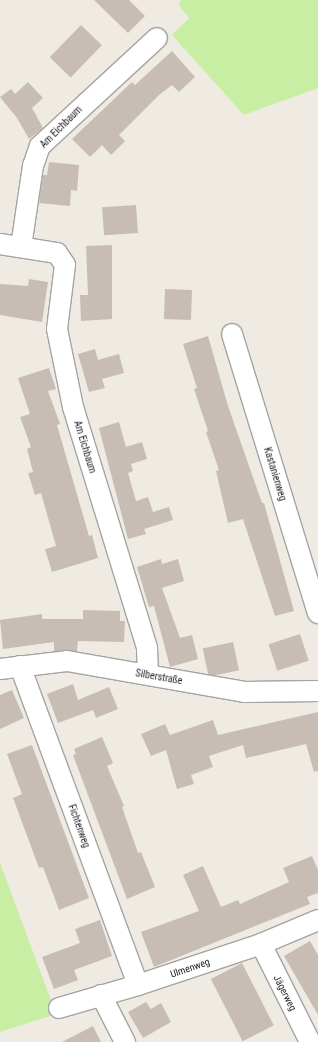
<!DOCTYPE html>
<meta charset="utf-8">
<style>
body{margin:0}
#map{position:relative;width:318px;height:1042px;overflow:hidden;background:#efebe2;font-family:"Roboto Condensed",sans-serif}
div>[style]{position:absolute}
.grass>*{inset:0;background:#c7eea3}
.building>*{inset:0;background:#c7bdb5;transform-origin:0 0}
.roads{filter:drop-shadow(1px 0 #a4a4a4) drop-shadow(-1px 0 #a4a4a4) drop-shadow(0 1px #a4a4a4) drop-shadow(0 -1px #a4a4a4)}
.minor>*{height:20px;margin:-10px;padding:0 10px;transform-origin:10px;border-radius:10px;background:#fff}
span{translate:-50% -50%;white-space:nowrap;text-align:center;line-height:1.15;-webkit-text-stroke:3px #fff;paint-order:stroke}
.street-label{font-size:10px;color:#1d1d1d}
</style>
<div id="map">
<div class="grass">
<i style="clip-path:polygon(182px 0,318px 0,318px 88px,244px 115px,172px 35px,189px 18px,178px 4px)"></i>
<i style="clip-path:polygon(0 863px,56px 1014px,0 1032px)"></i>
</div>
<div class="building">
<i style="clip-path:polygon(94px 0,129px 0,145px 16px,128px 33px)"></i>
<i style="left:81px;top:25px;width:29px;height:45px;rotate:44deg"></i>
<i style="clip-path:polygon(172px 51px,195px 77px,179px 92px,172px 85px,159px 95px,119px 135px,125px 141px,111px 155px,102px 145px,90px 157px,72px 139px,132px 82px,135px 85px)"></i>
<i style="clip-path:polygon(28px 82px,43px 98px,32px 108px,43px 128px,29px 139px,17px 118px,0 97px,11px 89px,15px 94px)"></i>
<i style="clip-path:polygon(49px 162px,79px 165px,77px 191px,71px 190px,70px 206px,39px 203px,43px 175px,47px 175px)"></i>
<i style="left:136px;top:205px;width:28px;height:34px;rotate:86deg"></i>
<i style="clip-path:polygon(112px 245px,112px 319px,81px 321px,80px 295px,88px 295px,86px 246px)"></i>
<i style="clip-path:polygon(29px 279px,48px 282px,42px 322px,0 315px,0 284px,28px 286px)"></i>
<i style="left:165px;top:289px;width:27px;height:30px;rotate:2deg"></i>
<i style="clip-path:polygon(208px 336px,228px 406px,262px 503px,264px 503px,294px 611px,275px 616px,243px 519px,228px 523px,216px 471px,219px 470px,206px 432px,208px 431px,194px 389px,197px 388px,183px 344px)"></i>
<i style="clip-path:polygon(95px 349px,98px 360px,119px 354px,124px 373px,102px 379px,105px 388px,89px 392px,78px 354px)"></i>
<i style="clip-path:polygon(49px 368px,56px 389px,48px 391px,60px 424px,57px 425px,89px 536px,92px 535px,98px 558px,52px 572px,45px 549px,56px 546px,41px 493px,35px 495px,28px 473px,33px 472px,27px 449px,31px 447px,20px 417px,30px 414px,18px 378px)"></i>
<i style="clip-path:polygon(119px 422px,126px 447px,142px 442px,147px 459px,131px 464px,133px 471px,128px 473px,136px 501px,148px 497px,153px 512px,169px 507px,173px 520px,144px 529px,146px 534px,128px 539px,99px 428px)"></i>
<i style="clip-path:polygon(161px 559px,162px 564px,178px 559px,184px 581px,162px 588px,180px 638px,192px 635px,198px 659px,170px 667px,154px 606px,149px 607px,137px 567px)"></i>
<i style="clip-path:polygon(83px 610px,120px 611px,120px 621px,125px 621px,124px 642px,78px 641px,77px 651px,54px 651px,54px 642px,3px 649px,0 620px,42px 614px,42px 619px,83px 619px)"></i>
<i style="left:300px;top:634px;width:28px;height:33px;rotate:72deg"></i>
<i style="left:233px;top:642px;width:29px;height:31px;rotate:78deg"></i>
<i style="clip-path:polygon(73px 684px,78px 700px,109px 687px,118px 709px,96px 718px,93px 710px,58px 723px,47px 694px)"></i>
<i style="clip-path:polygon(12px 690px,24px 718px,0 729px,0 695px)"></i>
<i style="clip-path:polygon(318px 712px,318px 771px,314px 772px,306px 744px,246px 758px,243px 745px,209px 756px,213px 767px,191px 775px,194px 784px,177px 789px,166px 750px,151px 756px,141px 734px,165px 724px,170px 735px,213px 720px,218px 735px)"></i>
<i style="clip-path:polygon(102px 737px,113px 763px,107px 766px,124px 806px,122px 807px,138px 853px,141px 852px,155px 887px,127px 899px,73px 755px,76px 754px,74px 749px)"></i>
<i style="clip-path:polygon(32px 745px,89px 898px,59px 910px,43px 867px,39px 868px,13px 798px,22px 794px,7px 754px)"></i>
<i style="clip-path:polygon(312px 856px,318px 870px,318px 893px,307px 897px,310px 904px,154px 967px,141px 932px,199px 911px,183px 875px,203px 866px,221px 907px,238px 900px,240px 904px,289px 882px,283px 868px)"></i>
<i style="clip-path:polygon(100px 920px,112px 956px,74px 970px,78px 980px,54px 989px,42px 957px,80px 943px,75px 929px)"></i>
<i style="clip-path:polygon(310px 941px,318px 955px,318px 1015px,284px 956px)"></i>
<i style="left:242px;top:963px;width:70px;height:35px;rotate:63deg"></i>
<i style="clip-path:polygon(146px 1002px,151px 1009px,161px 1003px,171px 1022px,143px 1038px,128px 1012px)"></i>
<i style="clip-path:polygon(93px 1026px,101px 1042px,62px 1042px)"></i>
</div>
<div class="roads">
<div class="minor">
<i style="left:0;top:244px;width:58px;rotate:9deg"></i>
<i style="left:57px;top:253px;width:14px;rotate:56deg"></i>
<i style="left:65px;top:265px;width:64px;rotate:97.1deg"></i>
<i style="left:57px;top:329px;width:80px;rotate:78.4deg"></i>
<i style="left:73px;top:407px;width:252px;rotate:72.9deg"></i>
<i style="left:147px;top:648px;width:27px;rotate:88deg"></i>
<i style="left:21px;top:247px;width:82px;rotate:-81.6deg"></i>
<i style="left:33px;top:166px;width:21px;rotate:-71deg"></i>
<i style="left:40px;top:146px;width:159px;rotate:-42.7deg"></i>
<i style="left:232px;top:334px;width:292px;rotate:72.9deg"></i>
<i style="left:20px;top:666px;width:340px;rotate:69.7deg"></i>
<i style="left:0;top:669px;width:67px;rotate:-6.8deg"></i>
<i style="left:67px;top:661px;width:180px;rotate:9.9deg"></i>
<i style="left:244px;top:692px;width:74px;rotate:-0.8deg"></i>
<i style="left:261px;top:944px;width:110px;rotate:63.4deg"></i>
<i style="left:101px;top:995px;width:53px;rotate:62.9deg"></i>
<i style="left:59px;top:1008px;width:82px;rotate:-16.2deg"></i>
<i style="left:138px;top:985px;width:130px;rotate:-18.4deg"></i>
<i style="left:261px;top:944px;width:62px;rotate:-22.8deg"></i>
</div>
</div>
<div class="street-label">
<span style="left:61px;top:127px;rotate:-45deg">Am Eichbaum</span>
<span style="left:85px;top:447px;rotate:73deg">Am Eichbaum</span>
<span style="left:275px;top:474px;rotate:73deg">Kastanienweg</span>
<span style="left:159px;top:677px;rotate:10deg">Silberstraße</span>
<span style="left:79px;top:826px;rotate:70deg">Fichtenweg</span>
<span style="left:190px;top:968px;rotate:-19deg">Ulmenweg</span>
<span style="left:285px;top:993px;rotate:63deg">Jägerweg</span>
</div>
</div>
